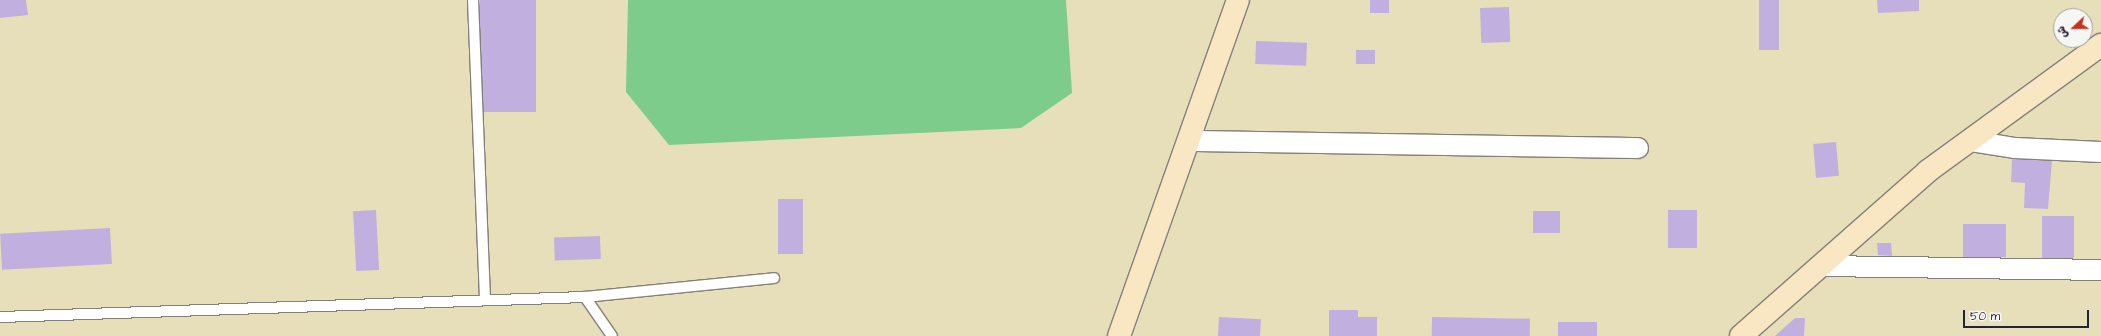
<!DOCTYPE html>
<meta charset="utf-8">
<style>
body{margin:0}
#map{position:relative;width:2101px;height:336px;overflow:hidden;background:#e7dfb9;font-family:"Architects Daughter","Playpen Sans Arabic",sans-serif}
div>[style]{position:absolute}
.green>*{inset:0;background:#7ecc8b}
.building>*{inset:0;background:#c1b0df;transform-origin:0 0}
.roads{filter:drop-shadow(1px 0 #84807a) drop-shadow(-1px 0 #84807a) drop-shadow(0 1px #84807a) drop-shadow(0 -1px #84807a)}
.lane>*{height:10px;margin:-5px;padding:0 5px;transform-origin:5px;border-radius:5px;background:#fff}
.street>*{height:20px;margin:-10px;padding:0 10px;transform-origin:10px;border-radius:10px;background:#fff}
.secondary>*{height:22px;margin:-11px;padding:0 11px;transform-origin:11px;border-radius:11px;background:#f9e7c3}
span{translate:-50% -50%;white-space:nowrap;text-align:center;line-height:1.15;-webkit-text-stroke:3px #f6f6f2;paint-order:stroke}
.north{position:absolute;left:2053px;top:8px;width:40px;height:40px;box-sizing:border-box;background:#f6f6f2;border:1px solid #a1a1a9;border-radius:50%;rotate:248deg;font-size:11px;font-weight:700;line-height:16px;text-align:center;color:#22223b}
.north::after{content:'';display:block;margin:auto;width:14px;height:18px;background:#c8321e;clip-path:polygon(50% 0,100% 100%,50% 72%,0 100%)}
.scale{position:absolute;left:1963px;top:310px;width:126px;height:18px;box-sizing:border-box;border:2px solid #22223b;border-top:0;padding-left:5px;font-size:12px;line-height:14px;white-space:nowrap;color:#22223b;-webkit-text-stroke:3px #f6f6f2;paint-order:stroke}
</style>
<div id="map">
<div class="green">
<i style="clip-path:polygon(628px 0,1066px 0,1072px 93px,1021px 128px,669px 145px,626px 92px)"></i>
</div>
<div class="building">
<i style="clip-path:polygon(0 0,26px 0,28px 15px,0 18px)"></i>
<i style="left:480px;top:0;width:56px;height:112px"></i>
<i style="left:1370px;top:0;width:19px;height:13px"></i>
<i style="left:1759px;top:0;width:20px;height:50px"></i>
<i style="clip-path:polygon(1877px 0,1919px 0,1919px 11px,1878px 13px)"></i>
<i style="left:1509px;top:7px;width:35px;height:29px;rotate:88deg"></i>
<i style="left:1256px;top:41px;width:51px;height:23px;rotate:2deg"></i>
<i style="left:1356px;top:50px;width:19px;height:14px"></i>
<i style="left:1836px;top:142px;width:34px;height:23px;rotate:85deg"></i>
<i style="clip-path:polygon(2012px 159px,2052px 161px,2048px 209px,2024px 208px,2025px 183px,2011px 182px)"></i>
<i style="left:778px;top:199px;width:25px;height:55px"></i>
<i style="left:376px;top:210px;width:60px;height:23px;rotate:87deg"></i>
<i style="left:1668px;top:210px;width:29px;height:38px"></i>
<i style="left:1533px;top:211px;width:27px;height:22px"></i>
<i style="left:2042px;top:216px;width:32px;height:42px"></i>
<i style="left:2006px;top:224px;width:33px;height:43px;rotate:90deg"></i>
<i style="left:110px;top:228px;width:36px;height:110px;rotate:87deg"></i>
<i style="left:600px;top:236px;width:23px;height:46px;rotate:88deg"></i>
<i style="clip-path:polygon(1877px 243px,1891px 243px,1892px 256px,1878px 255px)"></i>
<i style="clip-path:polygon(1329px 310px,1358px 310px,1358px 317px,1377px 317px,1377px 336px,1329px 336px)"></i>
<i style="left:1219px;top:317px;width:42px;height:19px;rotate:3deg"></i>
<i style="left:1432px;top:317px;width:98px;height:19px;rotate:1deg"></i>
<i style="clip-path:polygon(1795px 318px,1805px 318px,1804px 336px,1775px 336px)"></i>
<i style="left:1558px;top:322px;width:39px;height:14px"></i>
</div>
<div class="roads">
<div class="lane">
<i style="left:473px;top:0;width:298px;rotate:87.7deg"></i>
<i style="left:585px;top:297px;width:47px;rotate:55.3deg"></i>
<i style="left:0;top:317px;width:585px;rotate:-1.96deg"></i>
<i style="left:585px;top:297px;width:190px;rotate:-5.7deg"></i>
</div>
<div class="street">
<i style="left:1190px;top:141px;width:448px;rotate:0.9deg"></i>
<i style="left:1971px;top:141px;width:45px;rotate:9deg"></i>
<i style="left:2015px;top:148px;width:86px;rotate:2.7deg"></i>
<i style="left:1820px;top:266px;width:281px;rotate:0.8deg"></i>
</div>
<div class="secondary">
<i style="left:1119px;top:336px;width:356px;rotate:-70.5deg"></i>
<i style="left:1741px;top:336px;width:249px;rotate:-41.4deg"></i>
<i style="left:1928px;top:171px;width:214px;rotate:-36.1deg"></i>
</div>
</div>
<div class="north">ش</div>
<div class="scale">50 m</div>
</div>
